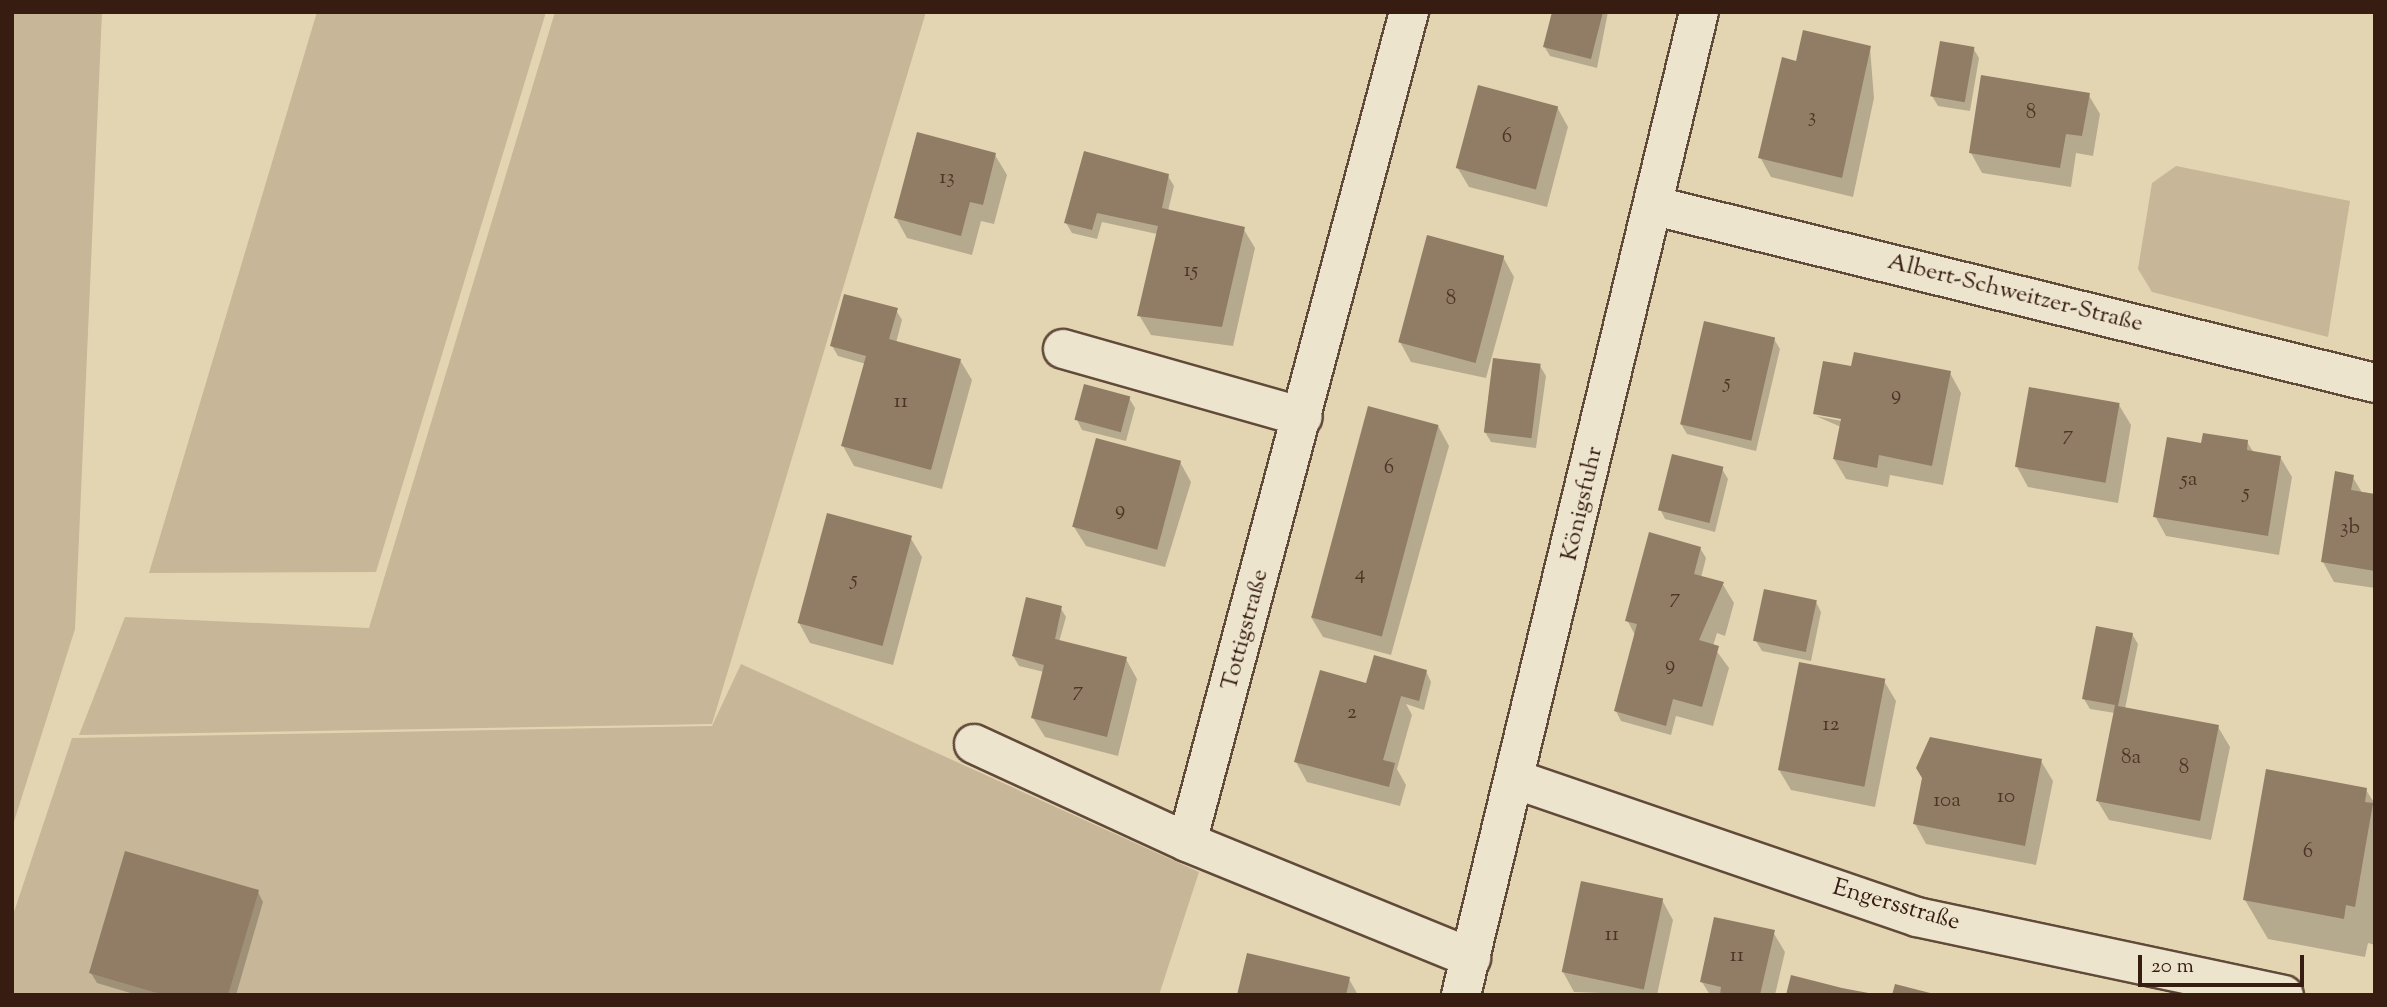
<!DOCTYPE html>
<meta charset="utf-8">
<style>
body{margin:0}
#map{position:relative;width:2387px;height:1007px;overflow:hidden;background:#e4d5b2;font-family:"Sorts Mill Goudy",serif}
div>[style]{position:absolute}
.green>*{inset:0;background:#c7b697}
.shadow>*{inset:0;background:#0003}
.building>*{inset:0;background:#917c65;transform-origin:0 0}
.roads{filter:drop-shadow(2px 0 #624a3a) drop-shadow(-2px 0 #624a3a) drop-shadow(0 2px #624a3a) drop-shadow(0 -2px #624a3a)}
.street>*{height:38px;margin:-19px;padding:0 19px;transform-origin:19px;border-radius:19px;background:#ede4cd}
span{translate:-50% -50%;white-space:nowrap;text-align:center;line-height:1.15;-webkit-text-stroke:7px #ede4cd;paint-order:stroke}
.number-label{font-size:21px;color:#4e3427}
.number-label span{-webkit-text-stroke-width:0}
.street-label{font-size:24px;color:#371c12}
.frame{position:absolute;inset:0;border:14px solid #371c12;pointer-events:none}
.scale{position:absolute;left:2138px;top:955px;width:166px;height:32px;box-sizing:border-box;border:4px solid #371c12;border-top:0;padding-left:9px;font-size:21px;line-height:24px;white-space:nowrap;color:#371c12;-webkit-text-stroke:5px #ede4cd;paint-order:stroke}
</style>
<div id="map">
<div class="green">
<i style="clip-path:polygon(12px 12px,102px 12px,75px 629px,12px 828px)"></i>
<i style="clip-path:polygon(317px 12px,546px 12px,376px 572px,149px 573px)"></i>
<i style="clip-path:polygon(555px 12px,926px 12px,712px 724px,79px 735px,125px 617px,369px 628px)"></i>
<i style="clip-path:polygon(2176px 166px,2350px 201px,2328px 337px,2152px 292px,2138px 269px,2152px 183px)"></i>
<i style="clip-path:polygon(741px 664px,1199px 872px,1159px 995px,12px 995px,12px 918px,72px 738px,712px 726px)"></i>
</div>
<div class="shadow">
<i style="clip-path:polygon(1553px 12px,1608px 12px,1597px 68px,1550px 56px,1544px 46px)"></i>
<i style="clip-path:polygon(1870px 48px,1874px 98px,1853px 197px,1771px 177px,1760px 157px,1797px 62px)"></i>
<i style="clip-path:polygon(1973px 48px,1979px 58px,1970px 111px,1938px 106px,1932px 96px)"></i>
<i style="clip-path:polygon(2088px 94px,2100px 114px,2093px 156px,2076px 153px,2071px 187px,1982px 173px,1971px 153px)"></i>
<i style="clip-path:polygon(1557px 107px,1568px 127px,1547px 207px,1469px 187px,1457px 167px)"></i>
<i style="clip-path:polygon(995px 155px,1007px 175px,994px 224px,981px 221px,972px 255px,907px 238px,896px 218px)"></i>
<i style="clip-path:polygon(1168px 176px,1174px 186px,1168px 211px,1243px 228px,1255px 248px,1233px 346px,1151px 335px,1139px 315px,1157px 234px,1102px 222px,1097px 239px,1072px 233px,1066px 223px)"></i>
<i style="clip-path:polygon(1503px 257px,1514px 277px,1486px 378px,1411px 362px,1400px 342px)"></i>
<i style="clip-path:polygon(896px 310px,902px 320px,896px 343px,960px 360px,972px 380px,942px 489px,854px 466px,843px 446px,866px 364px,838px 356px,832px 346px)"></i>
<i style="clip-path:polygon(1774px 339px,1780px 349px,1756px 451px,1687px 434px,1681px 424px)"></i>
<i style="clip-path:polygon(1540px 366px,1546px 376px,1536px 448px,1491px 442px,1485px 432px)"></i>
<i style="clip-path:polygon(1852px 368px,1950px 373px,1961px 393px,1943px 485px,1890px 475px,1888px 487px,1846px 479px,1834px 459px,1841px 427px,1816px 416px,1842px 421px)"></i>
<i style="clip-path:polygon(1129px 398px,1135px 408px,1126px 441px,1082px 430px,1077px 420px)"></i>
<i style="clip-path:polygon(2119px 405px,2131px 425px,2118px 503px,2028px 487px,2017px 467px)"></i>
<i style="clip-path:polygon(1438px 426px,1449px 446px,1391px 655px,1323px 637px,1311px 617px)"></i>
<i style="clip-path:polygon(2247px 442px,2254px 453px,2280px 457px,2292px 477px,2279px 555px,2166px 536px,2155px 516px,2202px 445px)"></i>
<i style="clip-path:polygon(1180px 462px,1191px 482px,1165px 567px,1086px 546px,1074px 527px)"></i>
<i style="clip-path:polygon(1722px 469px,1728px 479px,1715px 532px,1665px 519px,1660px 509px)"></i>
<i style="clip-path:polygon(2352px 476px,2363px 494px,2375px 496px,2375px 588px,2334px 582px,2323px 562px)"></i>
<i style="clip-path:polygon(910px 537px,922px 557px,893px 665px,810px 643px,799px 623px)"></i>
<i style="clip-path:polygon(1700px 548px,1706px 558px,1701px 578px,1722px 583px,1734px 603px,1725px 636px,1717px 633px,1713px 646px,1729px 668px,1713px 726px,1676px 716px,1671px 735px,1621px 721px,1616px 711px,1635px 635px,1627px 620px)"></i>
<i style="clip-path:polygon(1816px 602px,1821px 612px,1811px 661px,1762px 651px,1756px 641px)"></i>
<i style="clip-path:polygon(1060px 607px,1066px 617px,1059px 642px,1126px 659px,1137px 679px,1118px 756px,1045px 737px,1033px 718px,1044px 672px,1019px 666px,1013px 656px)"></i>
<i style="clip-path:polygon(2132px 634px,2138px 644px,2125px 709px,2218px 727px,2230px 747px,2211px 840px,2109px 820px,2097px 800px,2115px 713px,2090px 709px,2084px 699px)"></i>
<i style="clip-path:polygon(1426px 671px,1431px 682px,1424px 710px,1406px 704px,1412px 715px,1397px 769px,1406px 785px,1400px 806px,1307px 782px,1296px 762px,1367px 685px)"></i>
<i style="clip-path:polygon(1884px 681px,1896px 701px,1875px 807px,1791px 790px,1779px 770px)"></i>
<i style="clip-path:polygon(2041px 761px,2053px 781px,2036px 865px,1926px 844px,1915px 824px)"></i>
<i style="clip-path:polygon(2366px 790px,2375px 804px,2375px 945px,2368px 943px,2365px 957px,2268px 939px,2245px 900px)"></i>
<i style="clip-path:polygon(258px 892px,263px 902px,236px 995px,137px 995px,97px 983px,91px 973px)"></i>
<i style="clip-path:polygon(1662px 900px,1673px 920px,1657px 995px,1574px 992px,1563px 972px)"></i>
<i style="clip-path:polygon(1773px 932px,1785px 952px,1775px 995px,1710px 995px,1702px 982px)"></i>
<i style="clip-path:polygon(1349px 979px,1358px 995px,1239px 995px)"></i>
</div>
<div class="building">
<i style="clip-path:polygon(1552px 12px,1603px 12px,1591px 59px,1543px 47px)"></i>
<i style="clip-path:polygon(1803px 30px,1871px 46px,1842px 178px,1758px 158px,1782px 57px,1796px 61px)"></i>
<i style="left:1940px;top:41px;width:35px;height:56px;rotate:10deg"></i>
<i style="clip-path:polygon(1981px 75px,2090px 93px,2082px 136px,2066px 134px,2060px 168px,1969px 153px)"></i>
<i style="left:1478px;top:85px;width:83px;height:86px;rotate:15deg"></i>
<i style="clip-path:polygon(917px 132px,996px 153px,983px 205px,970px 202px,961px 236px,894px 218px)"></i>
<i style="clip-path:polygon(1084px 151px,1169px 174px,1162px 208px,1245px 227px,1222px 327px,1137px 316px,1158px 226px,1097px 213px,1092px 230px,1064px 223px)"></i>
<i style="left:1427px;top:235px;width:80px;height:111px;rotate:15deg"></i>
<i style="clip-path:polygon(844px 294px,898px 308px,889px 339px,961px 359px,931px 470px,841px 446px,866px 356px,830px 346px)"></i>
<i style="left:1704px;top:321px;width:73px;height:106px;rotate:13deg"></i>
<i style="clip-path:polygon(1854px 352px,1951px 371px,1932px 466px,1879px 455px,1877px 468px,1833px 459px,1841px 419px,1813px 414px,1823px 361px,1851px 366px)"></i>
<i style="left:1493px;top:358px;width:48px;height:75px;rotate:7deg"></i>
<i style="left:1084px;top:384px;width:48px;height:37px;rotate:15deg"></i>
<i style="left:2029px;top:387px;width:92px;height:81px;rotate:10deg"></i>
<i style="left:1368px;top:406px;width:73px;height:219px;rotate:15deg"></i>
<i style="clip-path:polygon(2203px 433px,2248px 440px,2247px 450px,2281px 456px,2268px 536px,2153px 517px,2167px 437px,2201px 443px)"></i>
<i style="left:1096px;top:438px;width:88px;height:92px;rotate:15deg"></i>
<i style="left:1672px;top:454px;width:53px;height:58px;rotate:14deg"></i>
<i style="clip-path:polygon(2335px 471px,2354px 475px,2351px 490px,2375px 494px,2375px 571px,2321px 562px)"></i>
<i style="left:827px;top:513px;width:88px;height:114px;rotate:15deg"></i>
<i style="clip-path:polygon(1649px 532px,1701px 547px,1694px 574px,1724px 582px,1699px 640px,1719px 646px,1702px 707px,1673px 699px,1666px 726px,1614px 711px,1637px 624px,1625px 621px)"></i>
<i style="left:1764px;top:589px;width:54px;height:53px;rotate:12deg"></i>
<i style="clip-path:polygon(1026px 597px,1062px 606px,1055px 639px,1127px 657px,1107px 737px,1031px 718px,1044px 665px,1012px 656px)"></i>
<i style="clip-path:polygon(2096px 626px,2133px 633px,2118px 706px,2219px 725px,2200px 821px,2096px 801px,2115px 705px,2082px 699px)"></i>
<i style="clip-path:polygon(1374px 655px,1427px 670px,1419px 701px,1401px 696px,1383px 760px,1395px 763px,1389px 787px,1294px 762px,1320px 670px,1366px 683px)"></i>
<i style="left:1799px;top:662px;width:88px;height:110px;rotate:11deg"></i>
<i style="clip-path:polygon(1930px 737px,2042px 759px,2025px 846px,1913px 824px,1922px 778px,1916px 768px)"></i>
<i style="clip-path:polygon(2266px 769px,2367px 788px,2365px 802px,2373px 803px,2355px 907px,2346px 905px,2344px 919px,2243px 900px)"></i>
<i style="clip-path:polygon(125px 851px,259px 890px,228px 995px,164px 995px,89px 973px)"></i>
<i style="left:1581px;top:881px;width:84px;height:93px;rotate:12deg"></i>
<i style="clip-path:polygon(1714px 917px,1775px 930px,1760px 995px,1720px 995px,1721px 987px,1700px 982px)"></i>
<i style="clip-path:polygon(1247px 953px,1350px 977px,1346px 995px,1237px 995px)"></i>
<i style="clip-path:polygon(1791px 975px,1842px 988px,1879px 995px,1786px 995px)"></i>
<i style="clip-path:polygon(1895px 984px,1934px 994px,1934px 995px,1892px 995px)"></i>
</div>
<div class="roads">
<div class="street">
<i style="left:1409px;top:12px;width:859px;rotate:104.97deg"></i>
<i style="left:1187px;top:842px;width:307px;rotate:22.2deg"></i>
<i style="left:1655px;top:206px;width:741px;rotate:13.81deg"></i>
<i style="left:1063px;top:349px;width:249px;rotate:15.8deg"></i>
<i style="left:974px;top:744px;width:234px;rotate:24.7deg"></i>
<i style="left:1517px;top:780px;width:423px;rotate:18.9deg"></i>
<i style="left:1917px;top:917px;width:375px;rotate:12deg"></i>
<i style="left:1461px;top:995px;width:1011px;rotate:-76.39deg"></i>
</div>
</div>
<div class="number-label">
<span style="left:2031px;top:113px">8</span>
<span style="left:1812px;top:117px">3</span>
<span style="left:1507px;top:137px">6</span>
<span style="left:947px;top:178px">13</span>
<span style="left:1191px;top:271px">15</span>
<span style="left:1451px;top:299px">8</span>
<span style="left:1727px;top:383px">5</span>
<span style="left:1896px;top:395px">9</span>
<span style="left:901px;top:402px">11</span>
<span style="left:2068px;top:435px">7</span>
<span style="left:1389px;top:468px">6</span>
<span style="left:2189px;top:480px">5a</span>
<span style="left:2246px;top:493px">5</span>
<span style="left:1120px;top:510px">9</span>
<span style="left:2350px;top:528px">3b</span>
<span style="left:1360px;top:574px">4</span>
<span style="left:854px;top:580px">5</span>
<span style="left:1675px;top:598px">7</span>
<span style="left:1670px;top:665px">9</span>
<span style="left:1078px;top:691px">7</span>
<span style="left:1352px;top:713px">2</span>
<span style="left:1831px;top:725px">12</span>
<span style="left:2131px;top:758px">8a</span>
<span style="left:2184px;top:768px">8</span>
<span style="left:2006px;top:797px">10</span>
<span style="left:1947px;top:801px">10a</span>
<span style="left:2308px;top:852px">6</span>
<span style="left:1612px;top:935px">11</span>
<span style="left:1737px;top:956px">11</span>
</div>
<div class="street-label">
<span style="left:2015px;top:294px;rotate:14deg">Albert-Schweitzer-Straße</span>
<span style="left:1583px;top:504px;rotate:-77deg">Königsfuhr</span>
<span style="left:1246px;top:630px;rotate:-75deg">Tottigstraße</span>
<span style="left:1896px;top:906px;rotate:16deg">Engersstraße</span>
</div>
<div class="frame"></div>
<div class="scale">20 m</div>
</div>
